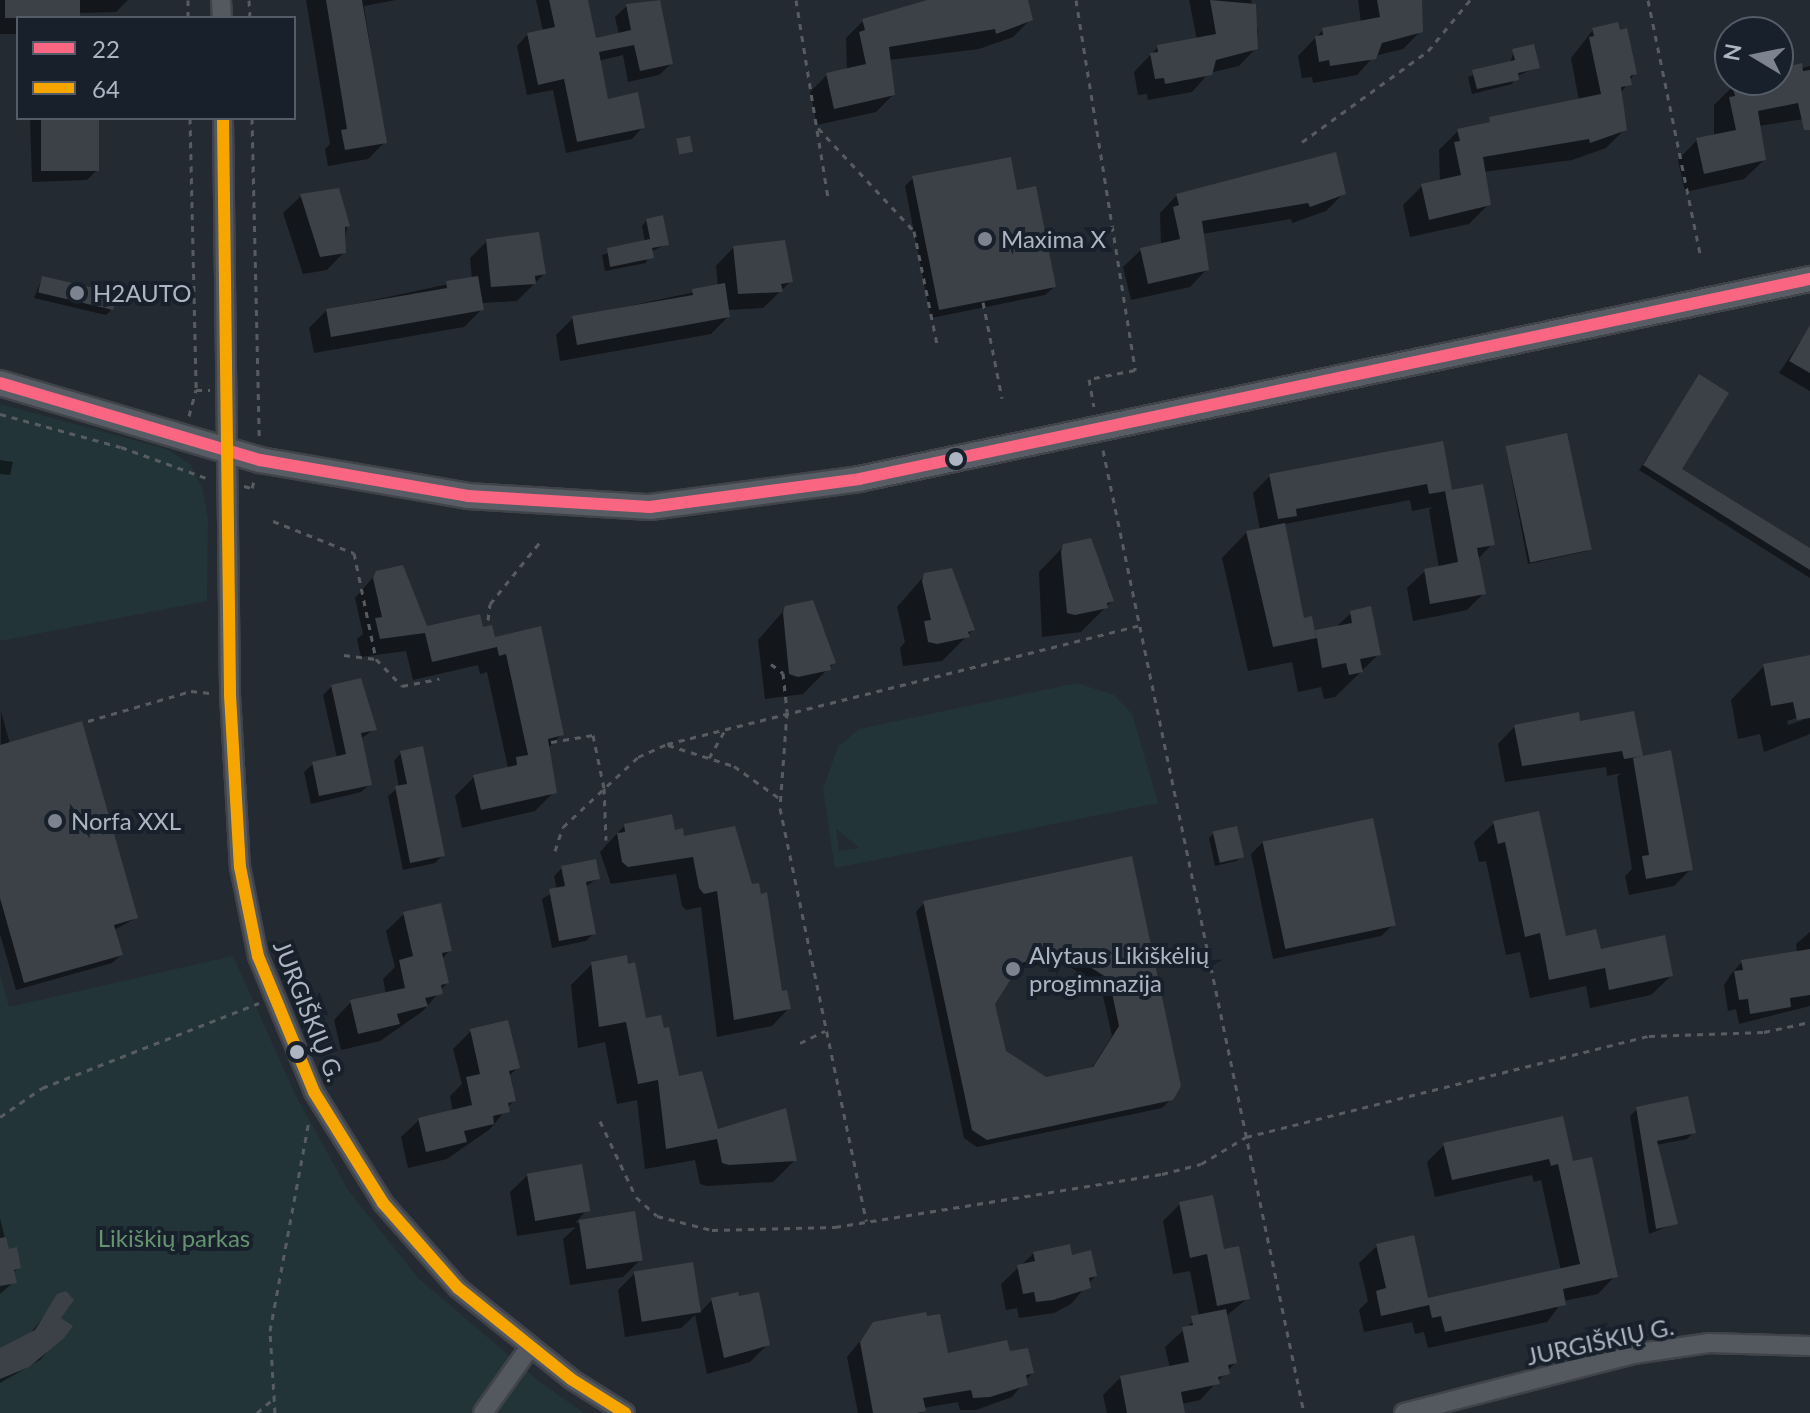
<!DOCTYPE html>
<meta charset="utf-8">
<style>
body{margin:0}
#map{position:relative;width:1810px;height:1413px;overflow:hidden;background:#242a31;font-family:Lato,sans-serif}
div>[style]{position:absolute}
.green>*{inset:0;background:#223437}
.shadow>*{inset:0;background:#0007}
.building>*{inset:0;background:#3c4047;transform-origin:0 0}
.path>*{height:3px;margin-top:-1.5px;transform-origin:0;background:repeating-linear-gradient(90deg,#575c63 0 6px,transparent 0 12px)}
.roads{filter:drop-shadow(2px 0 #40444a) drop-shadow(-2px 0 #40444a) drop-shadow(0 2px #40444a) drop-shadow(0 -2px #40444a)}
.street>*{height:18px;margin:-9px;padding:0 9px;transform-origin:9px;border-radius:9px;background:#54585f}
.secondary>*{height:24px;margin:-12px;padding:0 12px;transform-origin:12px;border-radius:12px;background:#585c64}
.bus-1>*{height:12px;margin:-6px;padding:0 6px;transform-origin:6px;border-radius:6px;background:#fa6682}
.bus-2>*{height:12px;margin:-6px;padding:0 6px;transform-origin:6px;border-radius:6px;background:#f7a600}
.dots>*{width:22px;height:22px;translate:-50% -50%;box-sizing:border-box;border:4px solid #18202b;border-radius:50%}
span{translate:-50% -50%;white-space:nowrap;text-align:center;line-height:1.15;-webkit-text-stroke:8px #18202b;paint-order:stroke}
.poi-label{font-size:24px;color:#adb5c3}
.left{translate:0 -50%;text-align:left}
.street-label{font-size:24px;color:#adb5c3}
.park-label{font-size:24px;color:#659370}
.legend{position:absolute;left:16px;top:16px;width:280px;height:104px;box-sizing:border-box;background:#18202b;border:2px solid #545c68;margin:0;padding:10px 14px;list-style:none;font-size:24px;color:#adb5c3}
.legend li{display:flex;align-items:center;gap:16px;height:40px}
.legend b{width:40px;border:2px solid #545c68}
.north{position:absolute;left:1714px;top:16px;width:80px;height:80px;box-sizing:border-box;background:#18202b;border:2px solid #545c68;border-radius:50%;rotate:280deg;font-size:22px;font-weight:700;line-height:32px;text-align:center;color:#adb5c3}
.north::after{content:'';display:block;margin:auto;width:28px;height:36px;background:#7d8490;clip-path:polygon(50% 0,100% 100%,50% 72%,0 100%)}
</style>
<div id="map">
<div class="green">
<i style="clip-path:polygon(0 404px,167px 449px,190px 464px,203px 490px,208px 519px,207px 601px,0 641px)"></i>
<i style="clip-path:polygon(evenodd,1077px 683px,1114px 695px,1132px 714px,1158px 803px,835px 868px,823px 789px,838px 747px,859px 729px,1077px 683px,836px 829px,859px 847px,860px 848px,839px 851px,836px 829px)"></i>
<i style="clip-path:polygon(233px 956px,296px 1096px,348px 1190px,419px 1279px,540px 1382px,584px 1413px,0 1413px,0 974px,9px 1007px)"></i>
</div>
<div class="shadow">
<i style="clip-path:polygon(0 0,128px 0,116px 12px,78px 13px,79px 18px,18px 18px,18px 34px,0 34px)"></i>
<i style="clip-path:polygon(306px 0,396px 0,364px 6px,385px 142px,368px 159px,328px 166px,325px 149px,330px 144px)"></i>
<i style="clip-path:polygon(536px 0,586px 0,594px 40px,619px 35px,615px 17px,627px 6px,658px 0,671px 64px,659px 75px,628px 82px,623px 55px,598px 61px,607px 101px,643px 127px,632px 139px,566px 153px,553px 90px,527px 95px,517px 46px,528px 34px,543px 31px)"></i>
<i style="clip-path:polygon(941px 0,1028px 0,1030px 20px,1013px 37px,979px 49px,889px 60px,893px 95px,876px 112px,817px 125px,810px 92px,827px 75px,847px 70px,846px 38px,863px 21px)"></i>
<i style="clip-path:polygon(1189px 0,1251px 0,1258px 31px,1256px 48px,1239px 66px,1209px 73px,1192px 92px,1148px 100px,1147px 94px,1138px 95px,1134px 72px,1158px 47px,1197px 40px)"></i>
<i style="clip-path:polygon(1358px 0,1419px 0,1421px 31px,1403px 49px,1374px 56px,1357px 75px,1313px 83px,1312px 77px,1302px 78px,1298px 56px,1323px 30px,1361px 23px)"></i>
<i style="clip-path:polygon(1593px 30px,1635px 73px,1620px 94px,1625px 129px,1606px 148px,1572px 160px,1483px 172px,1488px 205px,1469px 224px,1410px 237px,1403px 205px,1422px 186px,1440px 182px,1439px 150px,1458px 131px,1579px 101px,1571px 58px)"></i>
<i style="clip-path:polygon(1514px 51px,1538px 67px,1517px 76px,1512px 84px,1472px 94px,1468px 77px,1510px 63px)"></i>
<i style="clip-path:polygon(1810px 66px,1810px 118px,1759px 126px,1764px 160px,1744px 179px,1685px 192px,1678px 160px,1697px 140px,1714px 136px,1714px 105px,1733px 86px,1778px 80px,1778px 74px)"></i>
<i style="clip-path:polygon(30px 118px,97px 118px,98px 169px,87px 180px,32px 182px)"></i>
<i style="clip-path:polygon(913px 178px,1016px 192px,1054px 287px,1045px 295px,931px 318px,905px 186px)"></i>
<i style="clip-path:polygon(338px 190px,347px 225px,344px 252px,327px 270px,303px 274px,283px 213px,301px 196px)"></i>
<i style="clip-path:polygon(1344px 193px,1326px 211px,1292px 223px,1291px 219px,1202px 234px,1207px 269px,1190px 287px,1131px 300px,1123px 267px,1141px 250px,1161px 245px,1160px 213px,1177px 195px)"></i>
<i style="clip-path:polygon(647px 220px,667px 244px,650px 252px,646px 263px,605px 271px,602px 255px,645px 242px,642px 226px)"></i>
<i style="clip-path:polygon(487px 241px,544px 274px,517px 301px,481px 303px,482px 309px,464px 327px,314px 353px,309px 328px,327px 310px,472px 279px,470px 258px)"></i>
<i style="clip-path:polygon(733px 248px,791px 281px,763px 308px,727px 310px,728px 317px,711px 334px,560px 361px,556px 335px,573px 318px,718px 287px,716px 266px)"></i>
<i style="clip-path:polygon(42px 278px,111px 310px,106px 315px,34px 298px)"></i>
<i style="clip-path:polygon(1810px 327px,1810px 391px,1779px 373px)"></i>
<i style="clip-path:polygon(1699px 377px,1679px 469px,1810px 551px,1810px 578px,1639px 470px)"></i>
<i style="clip-path:polygon(1442px 443px,1450px 489px,1492px 544px,1478px 559px,1484px 593px,1467px 610px,1413px 621px,1407px 588px,1425px 571px,1439px 568px,1429px 510px,1432px 507px,1412px 511px,1410px 500px,1285px 524px,1303px 620px,1314px 634px,1335px 628px,1351px 613px,1379px 654px,1335px 697px,1324px 699px,1321px 687px,1298px 692px,1292px 662px,1248px 671px,1222px 558px,1247px 532px,1260px 530px,1253px 493px,1270px 476px)"></i>
<i style="clip-path:polygon(1506px 448px,1589px 549px,1587px 551px,1528px 564px)"></i>
<i style="clip-path:polygon(0 460px,13px 462px,10px 475px,0 474px)"></i>
<i style="clip-path:polygon(1064px 546px,1109px 585px,1112px 601px,1081px 632px,1042px 637px,1039px 572px)"></i>
<i style="clip-path:polygon(377px 573px,426px 628px,482px 629px,493px 639px,539px 629px,561px 735px,548px 748px,554px 792px,535px 811px,462px 828px,455px 796px,474px 777px,508px 768px,487px 672px,480px 674px,478px 665px,413px 680px,406px 651px,361px 657px,357px 639px,363px 634px,355px 598px)"></i>
<i style="clip-path:polygon(925px 575px,973px 630px,942px 661px,903px 666px,900px 648px,905px 642px,897px 607px)"></i>
<i style="clip-path:polygon(786px 608px,834px 663px,803px 694px,765px 699px,758px 640px)"></i>
<i style="clip-path:polygon(evenodd,1764px 666px,1810px 671px,1810px 734px,1764px 752px,1760px 734px,1738px 739px,1731px 700px,1764px 666px,1803px 716px,1803px 720px,1788px 725px,1787px 721px,1803px 716px)"></i>
<i style="clip-path:polygon(360px 680px,375px 729px,360px 739px,370px 784px,361px 792px,311px 804px,304px 772px,313px 764px,337px 758px,323px 695px,332px 686px)"></i>
<i style="clip-path:polygon(1px 711px,10px 744px,136px 918px,114px 930px,121px 955px,112px 963px,16px 990px,0 934px)"></i>
<i style="clip-path:polygon(1579px 723px,1641px 755px,1637px 759px,1691px 869px,1674px 886px,1629px 895px,1625px 876px,1632px 869px,1617px 777px,1621px 773px,1607px 776px,1606px 767px,1505px 782px,1498px 744px,1515px 726px)"></i>
<i style="clip-path:polygon(401px 753px,443px 855px,435px 863px,403px 870px,388px 796px,399px 787px,394px 761px)"></i>
<i style="clip-path:polygon(1494px 823px,1564px 938px,1671px 976px,1651px 995px,1590px 1008px,1586px 986px,1530px 998px,1520px 952px,1506px 955px,1486px 861px,1479px 862px,1474px 842px)"></i>
<i style="clip-path:polygon(625px 825px,674px 832px,759px 896px,780px 993px,789px 1008px,772px 1026px,717px 1037px,701px 907px,686px 910px,682px 906px,676px 874px,611px 884px,600px 852px)"></i>
<i style="clip-path:polygon(1214px 833px,1242px 856px,1236px 861px,1215px 866px,1209px 838px)"></i>
<i style="clip-path:polygon(1263px 842px,1393px 925px,1381px 936px,1273px 959px,1251px 854px)"></i>
<i style="clip-path:polygon(evenodd,1131px 859px,1171px 1099px,1162px 1108px,977px 1147px,964px 1138px,916px 912px,924px 903px,1131px 859px,1059px 960px,1101px 987px,1112px 1036px,1091px 1069px,1046px 1079px,1004px 1052px,993px 1004px,1015px 970px,1059px 960px)"></i>
<i style="clip-path:polygon(562px 868px,598px 878px,585px 887px,594px 933px,586px 941px,552px 948px,542px 899px,557px 890px,554px 876px)"></i>
<i style="clip-path:polygon(404px 914px,450px 950px,442px 959px,447px 983px,423px 1011px,380px 1041px,341px 1050px,334px 1020px,351px 1002px,386px 994px,383px 979px,395px 967px,386px 931px)"></i>
<i style="clip-path:polygon(1810px 932px,1810px 1006px,1739px 1024px,1736px 1009px,1728px 1011px,1724px 985px,1731px 974px,1742px 962px,1797px 953px,1796px 944px)"></i>
<i style="clip-path:polygon(592px 964px,644px 1020px,677px 1078px,716px 1131px,795px 1160px,773px 1182px,707px 1186px,700px 1184px,695px 1160px,645px 1169px,637px 1100px,617px 1104px,605px 1042px,578px 1048px,571px 985px)"></i>
<i style="clip-path:polygon(471px 1031px,517px 1068px,509px 1076px,514px 1100px,490px 1129px,447px 1159px,408px 1168px,401px 1137px,419px 1120px,453px 1112px,450px 1096px,462px 1084px,453px 1049px)"></i>
<i style="clip-path:polygon(1637px 1109px,1694px 1132px,1687px 1139px,1656px 1145px,1676px 1223px,1649px 1234px,1630px 1116px)"></i>
<i style="clip-path:polygon(1561px 1118px,1571px 1163px,1615px 1276px,1598px 1294px,1563px 1301px,1547px 1322px,1428px 1348px,1424px 1332px,1415px 1334px,1412px 1322px,1364px 1332px,1359px 1310px,1368px 1301px,1359px 1263px,1377px 1246px,1426px 1300px,1561px 1271px,1541px 1180px,1534px 1182px,1532px 1175px,1435px 1197px,1427px 1162px,1444px 1145px)"></i>
<i style="clip-path:polygon(528px 1175px,587px 1210px,575px 1223px,634px 1214px,641px 1259px,623px 1277px,570px 1285px,563px 1239px,576px 1227px,517px 1236px,510px 1192px)"></i>
<i style="clip-path:polygon(1180px 1204px,1223px 1251px,1248px 1298px,1225px 1317px,1235px 1363px,1200px 1400px,1182px 1404px,1183px 1413px,1107px 1413px,1103px 1395px,1120px 1378px,1170px 1368px,1165px 1347px,1199px 1316px,1190px 1271px,1173px 1274px,1163px 1221px)"></i>
<i style="clip-path:polygon(0 1218px,8px 1251px,19px 1267px,12px 1274px,14px 1282px,0 1294px)"></i>
<i style="clip-path:polygon(1034px 1253px,1071px 1257px,1095px 1276px,1071px 1304px,1054px 1313px,1019px 1318px,1017px 1308px,1006px 1310px,1001px 1284px)"></i>
<i style="clip-path:polygon(691px 1264px,699px 1313px,712px 1300px,767px 1345px,750px 1362px,707px 1374px,695px 1315px,681px 1328px,625px 1337px,618px 1290px,635px 1273px)"></i>
<i style="clip-path:polygon(61px 1294px,70px 1296px,70px 1306px,58px 1318px,70px 1326px,40px 1360px,0 1383px,0 1349px,30px 1334px)"></i>
<i style="clip-path:polygon(874px 1324px,946px 1355px,1008px 1354px,1032px 1373px,1012px 1397px,976px 1410px,960px 1410px,958px 1402px,923px 1408px,921px 1413px,858px 1413px,847px 1357px)"></i>
</div>
<div class="building">
<i style="left:5px;top:0;width:75px;height:18px"></i>
<i style="clip-path:polygon(326px 0,362px 0,387px 143px,345px 150px,341px 130px,347px 129px)"></i>
<i style="clip-path:polygon(549px 0,588px 0,596px 38px,631px 30px,626px 4px,660px 0,673px 64px,640px 71px,634px 45px,599px 52px,608px 99px,638px 92px,645px 128px,577px 142px,564px 79px,538px 85px,527px 33px,555px 27px)"></i>
<i style="clip-path:polygon(927px 0,1028px 0,1033px 20px,996px 34px,995px 29px,889px 47px,895px 95px,834px 109px,826px 73px,866px 64px,859px 32px,865px 30px,862px 19px)"></i>
<i style="clip-path:polygon(1210px 0,1256px 4px,1258px 49px,1216px 60px,1212px 75px,1165px 84px,1164px 78px,1155px 79px,1150px 53px,1158px 52px,1157px 45px,1216px 34px)"></i>
<i style="clip-path:polygon(1377px 0,1422px 0,1423px 32px,1382px 43px,1376px 59px,1330px 66px,1329px 60px,1319px 62px,1315px 36px,1323px 35px,1322px 28px,1380px 17px)"></i>
<i style="clip-path:polygon(1618px 22px,1620px 30px,1627px 28px,1637px 74px,1630px 76px,1632px 85px,1621px 87px,1627px 130px,1590px 143px,1589px 139px,1483px 157px,1491px 205px,1429px 220px,1421px 184px,1461px 175px,1454px 142px,1460px 141px,1457px 129px,1490px 122px,1489px 117px,1601px 94px,1589px 37px,1594px 36px,1592px 28px)"></i>
<i style="clip-path:polygon(1534px 44px,1540px 68px,1518px 73px,1519px 80px,1477px 89px,1472px 70px,1515px 60px,1512px 49px)"></i>
<i style="clip-path:polygon(1802px 63px,1803px 71px,1810px 70px,1810px 130px,1804px 130px,1798px 103px,1758px 111px,1766px 160px,1704px 174px,1696px 138px,1736px 130px,1729px 97px,1735px 96px,1732px 84px,1778px 80px,1778px 69px)"></i>
<i style="left:41px;top:118px;width:58px;height:53px"></i>
<i style="left:690px;top:136px;width:16px;height:14px;rotate:79deg"></i>
<i style="clip-path:polygon(1336px 152px,1346px 194px,1310px 207px,1308px 203px,1202px 221px,1209px 270px,1148px 284px,1140px 248px,1180px 239px,1173px 207px,1179px 205px,1176px 194px)"></i>
<i style="clip-path:polygon(1011px 157px,1017px 190px,1036px 186px,1056px 287px,939px 310px,912px 176px)"></i>
<i style="clip-path:polygon(339px 188px,350px 226px,345px 227px,346px 253px,320px 257px,300px 194px)"></i>
<i style="clip-path:polygon(663px 215px,669px 245px,652px 248px,654px 258px,610px 267px,607px 248px,650px 239px,646px 219px)"></i>
<i style="clip-path:polygon(539px 232px,546px 274px,535px 276px,536px 284px,491px 287px,486px 239px)"></i>
<i style="clip-path:polygon(785px 240px,793px 282px,781px 284px,783px 292px,738px 294px,733px 246px)"></i>
<i style="left:42px;top:276px;width:77px;height:17px;rotate:13deg"></i>
<i style="clip-path:polygon(478px 276px,484px 310px,331px 337px,326px 309px,447px 288px,446px 281px)"></i>
<i style="clip-path:polygon(725px 283px,730px 317px,577px 345px,572px 316px,693px 295px,692px 289px)"></i>
<i style="clip-path:polygon(1810px 325px,1810px 373px,1789px 361px)"></i>
<i style="clip-path:polygon(1699px 374px,1729px 393px,1682px 469px,1810px 548px,1810px 570px,1643px 465px)"></i>
<i style="left:1567px;top:433px;width:119px;height:63px;rotate:78deg"></i>
<i style="clip-path:polygon(1443px 441px,1452px 490px,1429px 494px,1427px 484px,1296px 509px,1297px 516px,1278px 519px,1269px 474px)"></i>
<i style="clip-path:polygon(1483px 484px,1495px 545px,1477px 548px,1486px 594px,1430px 604px,1424px 569px,1458px 562px,1445px 491px)"></i>
<i style="clip-path:polygon(1285px 523px,1304px 618px,1312px 616px,1316px 638px,1315px 630px,1352px 623px,1350px 611px,1371px 606px,1381px 655px,1360px 659px,1363px 672px,1349px 675px,1346px 663px,1322px 668px,1317px 638px,1273px 647px,1246px 531px)"></i>
<i style="clip-path:polygon(1091px 538px,1114px 601px,1107px 603px,1108px 608px,1075px 615px,1067px 613px,1061px 552px,1063px 544px)"></i>
<i style="clip-path:polygon(403px 565px,427px 626px,480px 614px,483px 627px,492px 625px,495px 637px,541px 626px,564px 735px,548px 739px,557px 793px,481px 810px,473px 775px,517px 765px,516px 757px,528px 755px,506px 654px,499px 656px,497px 647px,432px 662px,425px 633px,380px 639px,375px 618px,382px 617px,373px 578px,376px 571px)"></i>
<i style="clip-path:polygon(952px 568px,975px 630px,968px 632px,970px 637px,937px 644px,928px 642px,924px 621px,931px 620px,922px 581px,924px 573px)"></i>
<i style="clip-path:polygon(813px 600px,836px 663px,830px 665px,831px 670px,798px 677px,789px 674px,783px 613px,785px 606px)"></i>
<i style="clip-path:polygon(1810px 655px,1810px 718px,1797px 720px,1793px 702px,1771px 706px,1763px 664px)"></i>
<i style="clip-path:polygon(361px 678px,377px 730px,361px 733px,372px 785px,319px 796px,312px 762px,346px 754px,331px 685px)"></i>
<i style="clip-path:polygon(1634px 711px,1643px 756px,1624px 759px,1622px 751px,1522px 766px,1514px 725px,1579px 712px,1580px 721px)"></i>
<i style="clip-path:polygon(82px 721px,138px 918px,114px 925px,123px 955px,24px 983px,0 898px,0 745px)"></i>
<i style="clip-path:polygon(423px 746px,445px 856px,410px 863px,395px 786px,407px 784px,400px 751px)"></i>
<i style="clip-path:polygon(1671px 750px,1693px 870px,1646px 879px,1642px 856px,1649px 855px,1633px 758px)"></i>
<i style="clip-path:polygon(1539px 811px,1566px 936px,1596px 929px,1601px 949px,1665px 935px,1673px 976px,1609px 990px,1605px 968px,1549px 980px,1540px 933px,1525px 937px,1505px 842px,1498px 844px,1493px 821px)"></i>
<i style="clip-path:polygon(672px 814px,675px 830px,683px 828px,684px 836px,735px 826px,752px 884px,759px 883px,761px 894px,767px 892px,782px 991px,787px 990px,791px 1009px,734px 1020px,717px 891px,704px 894px,699px 888px,693px 857px,628px 867px,622px 862px,617px 833px,625px 832px,624px 824px)"></i>
<i style="left:1373px;top:818px;width:110px;height:113px;rotate:78deg"></i>
<i style="left:1237px;top:826px;width:32px;height:25px;rotate:77deg"></i>
<i style="clip-path:polygon(evenodd,1132px 856px,1181px 1086px,1173px 1100px,987px 1140px,972px 1130px,923px 901px,1132px 856px,1068px 953px,1109px 979px,1119px 1026px,1093px 1067px,1046px 1077px,1006px 1051px,995px 1004px,1021px 963px,1068px 953px)"></i>
<i style="clip-path:polygon(596px 859px,600px 879px,586px 882px,596px 934px,559px 941px,549px 889px,565px 886px,561px 866px)"></i>
<i style="clip-path:polygon(441px 903px,452px 951px,442px 953px,449px 983px,441px 985px,443px 994px,425px 998px,428px 1006px,397px 1014px,400px 1024px,358px 1034px,350px 1000px,405px 988px,399px 960px,413px 956px,403px 912px)"></i>
<i style="clip-path:polygon(1810px 949px,1810px 995px,1790px 998px,1791px 1007px,1750px 1014px,1748px 999px,1739px 1000px,1734px 971px,1743px 970px,1741px 960px)"></i>
<i style="clip-path:polygon(627px 955px,628px 964px,635px 962px,646px 1018px,661px 1015px,664px 1028px,669px 1027px,679px 1076px,702px 1071px,718px 1129px,786px 1108px,797px 1161px,729px 1165px,722px 1163px,717px 1139px,666px 1149px,658px 1080px,638px 1084px,626px 1022px,599px 1027px,591px 962px)"></i>
<i style="clip-path:polygon(508px 1020px,520px 1068px,509px 1071px,516px 1101px,508px 1103px,510px 1112px,493px 1116px,494px 1124px,464px 1131px,467px 1142px,426px 1152px,418px 1118px,472px 1105px,466px 1077px,480px 1074px,470px 1029px)"></i>
<i style="clip-path:polygon(1688px 1096px,1696px 1133px,1657px 1141px,1678px 1224px,1656px 1229px,1636px 1107px)"></i>
<i style="clip-path:polygon(1563px 1116px,1573px 1161px,1592px 1157px,1618px 1277px,1563px 1289px,1566px 1305px,1445px 1332px,1441px 1316px,1432px 1318px,1429px 1305px,1381px 1316px,1376px 1291px,1386px 1288px,1376px 1244px,1414px 1235px,1428px 1298px,1580px 1264px,1558px 1164px,1551px 1166px,1549px 1159px,1452px 1180px,1443px 1143px)"></i>
<i style="left:582px;top:1164px;width:48px;height:56px;rotate:80deg"></i>
<i style="clip-path:polygon(1213px 1195px,1224px 1249px,1239px 1246px,1250px 1299px,1217px 1306px,1207px 1254px,1190px 1258px,1179px 1202px)"></i>
<i style="left:635px;top:1211px;width:50px;height:57px;rotate:81deg"></i>
<i style="clip-path:polygon(6px 1237px,9px 1249px,17px 1247px,21px 1268px,14px 1270px,17px 1283px,0 1286px,0 1238px)"></i>
<i style="clip-path:polygon(1070px 1244px,1072px 1255px,1091px 1250px,1097px 1276px,1089px 1278px,1091px 1288px,1053px 1300px,1036px 1302px,1034px 1292px,1023px 1294px,1017px 1265px,1035px 1261px,1033px 1252px)"></i>
<i style="left:693px;top:1262px;width:51px;height:60px;rotate:81deg"></i>
<i style="clip-path:polygon(66px 1291px,74px 1300px,61px 1318px,73px 1326px,64px 1338px,29px 1367px,0 1379px,0 1348px,35px 1330px,57px 1294px)"></i>
<i style="clip-path:polygon(738px 1292px,739px 1296px,759px 1292px,770px 1345px,724px 1358px,711px 1298px)"></i>
<i style="clip-path:polygon(1226px 1309px,1237px 1363px,1228px 1365px,1230px 1374px,1218px 1377px,1220px 1384px,1181px 1392px,1185px 1413px,1127px 1413px,1120px 1376px,1189px 1362px,1182px 1327px,1193px 1325px,1191px 1316px)"></i>
<i style="clip-path:polygon(926px 1312px,927px 1316px,940px 1314px,948px 1353px,1007px 1340px,1010px 1351px,1028px 1348px,1034px 1373px,1026px 1375px,1028px 1385px,990px 1397px,973px 1398px,971px 1390px,923px 1398px,926px 1411px,917px 1413px,873px 1413px,860px 1342px,873px 1322px)"></i>
</div>
<div class="path">
<i style="left:188px;top:0;width:18px;rotate:90deg"></i>
<i style="left:249px;top:0;width:18px;rotate:87deg"></i>
<i style="left:796px;top:0;width:200px;rotate:80.8deg"></i>
<i style="left:1076px;top:0;width:375px;rotate:80.9deg"></i>
<i style="left:1135px;top:370px;width:47px;rotate:168.9deg"></i>
<i style="left:1089px;top:379px;width:28px;rotate:80deg"></i>
<i style="left:1648px;top:0;width:258px;rotate:78.4deg"></i>
<i style="left:190px;top:118px;width:272px;rotate:88.7deg"></i>
<i style="left:252px;top:118px;width:320px;rotate:88.7deg"></i>
<i style="left:818px;top:128px;width:141px;rotate:47deg"></i>
<i style="left:914px;top:231px;width:115px;rotate:78.5deg"></i>
<i style="left:1302px;top:142px;width:155px;rotate:-35.8deg"></i>
<i style="left:1428px;top:51px;width:66px;rotate:-50.5deg"></i>
<i style="left:983px;top:302px;width:98px;rotate:78.8deg"></i>
<i style="left:0;top:414px;width:125px;rotate:15.3deg"></i>
<i style="left:121px;top:447px;width:94px;rotate:20deg"></i>
<i style="left:189px;top:416px;width:27px;rotate:-75deg"></i>
<i style="left:196px;top:390px;width:14px"></i>
<i style="left:1103px;top:450px;width:984px;rotate:78.21deg"></i>
<i style="left:244px;top:486px;width:8px;rotate:14deg"></i>
<i style="left:252px;top:488px;width:7px;rotate:-74deg"></i>
<i style="left:273px;top:521px;width:87px;rotate:21.6deg"></i>
<i style="left:354px;top:553px;width:108px;rotate:78.3deg"></i>
<i style="left:376px;top:659px;width:37px;rotate:46deg"></i>
<i style="left:402px;top:686px;width:38px;rotate:-11deg"></i>
<i style="left:488px;top:620px;width:16px;rotate:-83deg"></i>
<i style="left:490px;top:604px;width:80px;rotate:-51.1deg"></i>
<i style="left:344px;top:655px;width:32px;rotate:7deg"></i>
<i style="left:771px;top:664px;width:15px;rotate:37deg"></i>
<i style="left:783px;top:673px;width:39px;rotate:84deg"></i>
<i style="left:787px;top:712px;width:96px;rotate:94.2deg"></i>
<i style="left:780px;top:808px;width:422px;rotate:78.2deg"></i>
<i style="left:88px;top:721px;width:107px;rotate:-16.2deg"></i>
<i style="left:191px;top:691px;width:19px;rotate:6deg"></i>
<i style="left:551px;top:742px;width:43px;rotate:-9.5deg"></i>
<i style="left:593px;top:735px;width:54px;rotate:78.3deg"></i>
<i style="left:604px;top:788px;width:52px;rotate:87.8deg"></i>
<i style="left:668px;top:745px;width:69px;rotate:17.7deg"></i>
<i style="left:734px;top:766px;width:55px;rotate:35.4deg"></i>
<i style="left:709px;top:758px;width:32px;rotate:-60deg"></i>
<i style="left:555px;top:851px;width:25px;rotate:-72deg"></i>
<i style="left:563px;top:827px;width:103px;rotate:-43deg"></i>
<i style="left:638px;top:757px;width:32px;rotate:-24deg"></i>
<i style="left:667px;top:744px;width:489px;rotate:-14.1deg"></i>
<i style="left:292px;top:990px;width:15px;rotate:-20deg"></i>
<i style="left:800px;top:1043px;width:28px;rotate:-26deg"></i>
<i style="left:0;top:1117px;width:51px;rotate:-34.6deg"></i>
<i style="left:42px;top:1088px;width:233px;rotate:-21.4deg"></i>
<i style="left:600px;top:1121px;width:84px;rotate:64.7deg"></i>
<i style="left:636px;top:1197px;width:28px;rotate:42deg"></i>
<i style="left:657px;top:1216px;width:57px;rotate:14.3deg"></i>
<i style="left:712px;top:1230px;width:123px;rotate:-1.4deg"></i>
<i style="left:835px;top:1227px;width:331px;rotate:-9.2deg"></i>
<i style="left:1162px;top:1174px;width:40px;rotate:-14.4deg"></i>
<i style="left:1201px;top:1164px;width:52px;rotate:-31deg"></i>
<i style="left:1246px;top:1137px;width:415px;rotate:-14.1deg"></i>
<i style="left:1649px;top:1036px;width:115px;rotate:-2deg"></i>
<i style="left:1764px;top:1032px;width:47px;rotate:-12.3deg"></i>
<i style="left:257px;top:1413px;width:23px;rotate:-41deg"></i>
<i style="left:275px;top:1413px;width:82px;rotate:-93.5deg"></i>
<i style="left:270px;top:1331px;width:215px;rotate:-79.5deg"></i>
</div>
<div class="roads">
<div class="street">
<i style="left:221px;top:0;width:18px;rotate:87deg"></i>
<i style="left:223px;top:118px;width:577px;rotate:89.3deg"></i>
<i style="left:230px;top:695px;width:172px;rotate:86.7deg"></i>
<i style="left:240px;top:867px;width:91px;rotate:78.6deg"></i>
<i style="left:258px;top:956px;width:147px;rotate:67.6deg"></i>
<i style="left:314px;top:1092px;width:131px;rotate:58.1deg"></i>
<i style="left:383px;top:1203px;width:113px;rotate:48.6deg"></i>
<i style="left:458px;top:1288px;width:145px;rotate:38.8deg"></i>
<i style="left:571px;top:1379px;width:64px;rotate:32.2deg"></i>
<i style="left:483px;top:1413px;width:81px;rotate:-54.5deg"></i>
<i style="left:1404px;top:1413px;width:236px;rotate:-14.4deg"></i>
<i style="left:1633px;top:1354px;width:77px;rotate:-8.2deg"></i>
<i style="left:1709px;top:1343px;width:101px;rotate:1.7deg"></i>
</div>
<div class="secondary">
<i style="left:0;top:383px;width:271px;rotate:16.5deg"></i>
<i style="left:260px;top:460px;width:211px;rotate:9.8deg"></i>
<i style="left:468px;top:496px;width:182px;rotate:3.5deg"></i>
<i style="left:650px;top:507px;width:211px;rotate:-7.6deg"></i>
<i style="left:859px;top:479px;width:972px;rotate:-11.88deg"></i>
</div>
</div>
<div class="bus-1">
<i style="left:0;top:383px;width:271px;rotate:16.5deg"></i>
<i style="left:260px;top:460px;width:211px;rotate:9.8deg"></i>
<i style="left:468px;top:496px;width:182px;rotate:3.5deg"></i>
<i style="left:650px;top:507px;width:211px;rotate:-7.6deg"></i>
<i style="left:859px;top:479px;width:972px;rotate:-11.88deg"></i>
</div>
<div class="bus-2">
<i style="left:223px;top:118px;width:577px;rotate:89.3deg"></i>
<i style="left:230px;top:695px;width:172px;rotate:86.7deg"></i>
<i style="left:240px;top:867px;width:91px;rotate:78.6deg"></i>
<i style="left:258px;top:956px;width:147px;rotate:67.6deg"></i>
<i style="left:314px;top:1092px;width:131px;rotate:58.1deg"></i>
<i style="left:383px;top:1203px;width:113px;rotate:48.6deg"></i>
<i style="left:458px;top:1288px;width:145px;rotate:38.8deg"></i>
<i style="left:571px;top:1379px;width:64px;rotate:32.2deg"></i>
</div>
<div class="dots">
<i style="left:985px;top:239px;background:#7d8490"></i>
<i style="left:77px;top:293px;background:#7d8490"></i>
<i style="left:956px;top:459px;background:#adb5c3"></i>
<i style="left:55px;top:821px;background:#7d8490"></i>
<i style="left:1013px;top:969px;background:#7d8490"></i>
<i style="left:297px;top:1052px;background:#adb5c3"></i>
</div>
<div class="poi-label">
<span class="left" style="left:1001px;top:239px">Maxima X</span>
<span class="left" style="left:93px;top:293px">H2AUTO</span>
<span class="left" style="left:71px;top:821px">Norfa XXL</span>
<span class="left" style="left:1029px;top:969px">Alytaus Likiškėlių<br>progimnazija</span>
</div>
<div class="street-label">
<span style="left:309px;top:1011px;rotate:68deg">JURGIŠKIŲ G.</span>
<span style="left:1600px;top:1341px;rotate:-12deg">JURGIŠKIŲ G.</span>
</div>
<div class="park-label">
<span style="left:174px;top:1238px">Likiškių parkas</span>
</div>
<ul class="legend">
<li><b style="height:10px;background:#fa6682"></b>22</li>
<li><b style="height:10px;background:#f7a600"></b>64</li>
</ul>
<div class="north">N</div>
</div>
